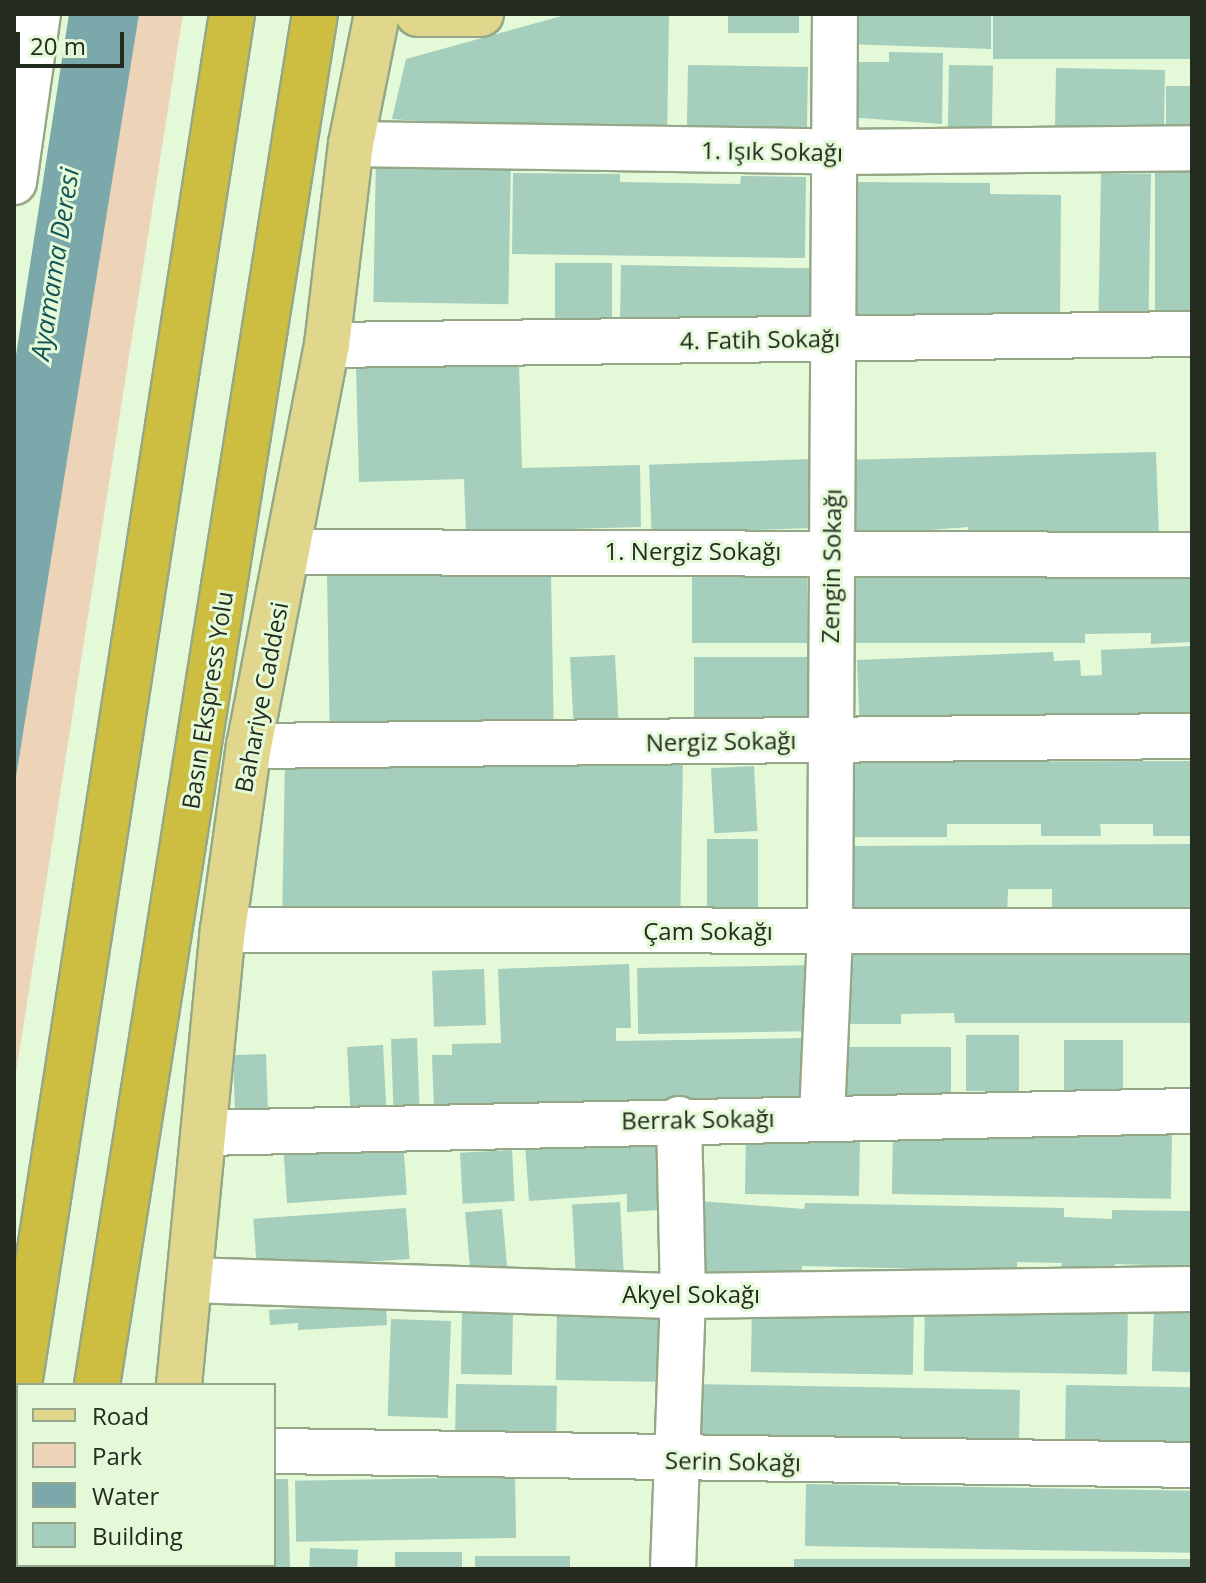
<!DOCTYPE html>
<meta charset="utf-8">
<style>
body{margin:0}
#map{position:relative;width:1206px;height:1583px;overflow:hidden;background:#e4f9d8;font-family:"Open Sans",sans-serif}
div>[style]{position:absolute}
.green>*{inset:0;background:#edd3b7}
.water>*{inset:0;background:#7ba8aa}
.building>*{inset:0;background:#a5cebc;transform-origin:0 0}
.roads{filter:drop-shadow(2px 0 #94a888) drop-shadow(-2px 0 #94a888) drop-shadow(0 2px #94a888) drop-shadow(0 -2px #94a888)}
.minor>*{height:44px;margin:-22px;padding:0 22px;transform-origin:22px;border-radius:22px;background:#fff}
.major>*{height:44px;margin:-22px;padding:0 22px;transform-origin:22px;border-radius:22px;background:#e1d78c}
.highway>*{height:44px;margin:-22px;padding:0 22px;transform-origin:22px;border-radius:22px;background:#cdbd40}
span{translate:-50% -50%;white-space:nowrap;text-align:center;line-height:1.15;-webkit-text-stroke:6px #e4f9d8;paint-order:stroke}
.street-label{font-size:24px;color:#242c20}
.water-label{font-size:26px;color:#135558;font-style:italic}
.frame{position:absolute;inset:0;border:16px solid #242c20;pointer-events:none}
.legend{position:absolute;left:16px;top:1383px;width:260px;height:184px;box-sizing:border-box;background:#e4f9d8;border:2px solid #97a78e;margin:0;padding:10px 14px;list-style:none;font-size:24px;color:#242c20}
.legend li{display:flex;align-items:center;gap:16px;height:40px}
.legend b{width:40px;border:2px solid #97a78e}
.scale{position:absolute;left:16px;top:32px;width:108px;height:36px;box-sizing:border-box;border:4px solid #242c20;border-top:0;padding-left:10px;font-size:24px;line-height:28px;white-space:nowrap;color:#242c20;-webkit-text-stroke:6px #e4f9d8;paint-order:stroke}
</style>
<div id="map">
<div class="green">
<i style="clip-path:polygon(137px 14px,183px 14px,14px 1085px,14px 777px)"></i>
</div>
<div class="water">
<i style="clip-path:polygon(69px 14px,139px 14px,14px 789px,14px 368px)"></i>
</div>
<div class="building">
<i style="clip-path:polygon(569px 14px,669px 14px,667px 140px,392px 119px,406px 59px)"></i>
<i style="left:728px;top:14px;width:71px;height:19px"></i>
<i style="clip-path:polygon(848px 14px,991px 14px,991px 49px,847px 44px)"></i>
<i style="left:993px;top:14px;width:199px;height:45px"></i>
<i style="clip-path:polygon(889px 52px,943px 53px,942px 124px,847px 117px,847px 62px,889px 62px)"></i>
<i style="left:688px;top:65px;width:120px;height:73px;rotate:1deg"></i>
<i style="left:949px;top:65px;width:44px;height:65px;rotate:1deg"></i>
<i style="left:1056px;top:68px;width:109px;height:61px;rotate:1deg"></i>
<i style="left:1166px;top:86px;width:26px;height:59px"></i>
<i style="left:376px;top:153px;width:135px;height:149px;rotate:1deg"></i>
<i style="left:1155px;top:163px;width:37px;height:148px"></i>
<i style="clip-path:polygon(513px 173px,620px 174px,620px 182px,740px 184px,741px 176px,806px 177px,805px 258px,512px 254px)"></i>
<i style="left:1101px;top:173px;width:50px;height:153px;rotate:1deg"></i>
<i style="clip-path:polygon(851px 182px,990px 183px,990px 194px,1061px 195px,1060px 327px,850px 326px)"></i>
<i style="left:555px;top:263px;width:57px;height:58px"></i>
<i style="left:621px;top:265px;width:191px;height:67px;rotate:1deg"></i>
<i style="clip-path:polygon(519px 363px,522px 468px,640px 465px,641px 527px,466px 532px,464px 479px,359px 482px,356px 367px)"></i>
<i style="clip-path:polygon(1156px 452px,1159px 536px,1092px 537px,1092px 531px,968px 534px,968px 527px,844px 537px,842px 460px)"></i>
<i style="left:812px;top:459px;width:69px;height:163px;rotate:88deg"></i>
<i style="left:551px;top:572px;width:156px;height:224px;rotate:89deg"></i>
<i style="clip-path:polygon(1192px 573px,1192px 642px,1151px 644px,1151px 633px,1085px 634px,1085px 643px,845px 643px,845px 577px)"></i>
<i style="left:692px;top:575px;width:115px;height:68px"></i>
<i style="clip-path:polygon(1192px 646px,1192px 720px,860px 735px,857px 660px,1053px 652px,1054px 661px,1080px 660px,1081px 676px,1102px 675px,1101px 650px)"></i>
<i style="left:615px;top:655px;width:66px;height:45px;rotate:87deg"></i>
<i style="left:694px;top:657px;width:122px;height:62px"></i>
<i style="left:285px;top:756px;width:398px;height:167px;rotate:1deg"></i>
<i style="clip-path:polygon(1192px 761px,1192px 836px,1153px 836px,1153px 824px,1100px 824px,1101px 836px,1041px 836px,1041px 824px,947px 824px,947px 837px,851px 837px,851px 762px)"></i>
<i style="left:754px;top:766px;width:65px;height:43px;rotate:87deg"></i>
<i style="left:707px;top:839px;width:51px;height:79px"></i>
<i style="clip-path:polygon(1192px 844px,1192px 907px,1158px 907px,1158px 919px,1100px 920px,1100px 908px,1052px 908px,1052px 889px,1008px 889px,1007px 920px,847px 921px,847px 846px)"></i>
<i style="clip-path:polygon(1192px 950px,1192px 1023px,955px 1023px,954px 1013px,901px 1014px,901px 1024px,840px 1024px,840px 952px)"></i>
<i style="clip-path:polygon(629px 964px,631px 1028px,616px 1028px,616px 1041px,808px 1038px,809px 1108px,618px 1111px,619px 1101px,434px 1108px,432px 1055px,452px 1055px,452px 1044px,501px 1043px,498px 969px)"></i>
<i style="left:815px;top:965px;width:66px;height:178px;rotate:89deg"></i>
<i style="left:484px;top:969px;width:56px;height:52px;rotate:88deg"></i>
<i style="left:966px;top:1035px;width:53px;height:56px"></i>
<i style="left:417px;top:1038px;width:70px;height:26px;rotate:88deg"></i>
<i style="left:1064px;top:1040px;width:59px;height:54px"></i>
<i style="left:383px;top:1045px;width:66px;height:36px;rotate:87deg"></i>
<i style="left:951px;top:1047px;width:58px;height:113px;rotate:90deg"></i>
<i style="left:266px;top:1054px;width:62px;height:33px;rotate:88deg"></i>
<i style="left:893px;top:1130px;width:279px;height:64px;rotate:1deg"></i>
<i style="clip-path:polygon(672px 1134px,677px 1209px,627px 1212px,627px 1194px,529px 1201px,525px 1144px)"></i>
<i style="left:746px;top:1135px;width:114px;height:59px;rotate:1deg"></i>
<i style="left:403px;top:1140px;width:55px;height:120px;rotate:86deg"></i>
<i style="left:512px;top:1150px;width:51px;height:52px;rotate:87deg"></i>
<i style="clip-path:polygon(699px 1201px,804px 1209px,805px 1203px,1064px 1208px,1064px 1217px,1112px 1219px,1112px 1210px,1192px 1211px,1192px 1266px,1115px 1264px,1115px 1271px,1061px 1270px,1062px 1263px,1017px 1262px,1017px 1271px,802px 1266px,802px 1273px,698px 1271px)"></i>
<i style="left:620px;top:1202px;width:68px;height:48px;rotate:87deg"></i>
<i style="left:406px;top:1208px;width:51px;height:153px;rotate:86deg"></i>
<i style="left:502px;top:1209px;width:59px;height:37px;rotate:85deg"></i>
<i style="clip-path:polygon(386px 1304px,387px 1325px,298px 1330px,298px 1323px,270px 1325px,269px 1310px)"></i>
<i style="left:925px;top:1304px;width:203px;height:67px;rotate:1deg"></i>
<i style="left:752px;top:1306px;width:162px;height:66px;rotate:1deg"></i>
<i style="left:1154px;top:1307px;width:38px;height:64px;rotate:2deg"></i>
<i style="left:557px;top:1309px;width:110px;height:71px;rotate:1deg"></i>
<i style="left:462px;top:1311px;width:51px;height:63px;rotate:1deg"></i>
<i style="left:391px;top:1319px;width:60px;height:97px;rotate:2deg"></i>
<i style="left:456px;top:1384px;width:101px;height:55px;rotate:1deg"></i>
<i style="left:691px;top:1384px;width:329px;height:57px;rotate:1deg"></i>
<i style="left:1066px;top:1385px;width:126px;height:63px;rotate:1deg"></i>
<i style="left:515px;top:1477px;width:61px;height:220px;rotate:89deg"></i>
<i style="clip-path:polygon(274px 1479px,288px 1479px,290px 1569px,193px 1569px,193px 1565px,274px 1565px)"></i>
<i style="left:806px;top:1484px;width:386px;height:62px;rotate:1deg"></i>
<i style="left:310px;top:1548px;width:48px;height:21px;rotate:2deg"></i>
<i style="left:395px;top:1552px;width:67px;height:17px"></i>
<i style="left:475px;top:1556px;width:95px;height:13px"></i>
<i style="left:1192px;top:1559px;width:10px;height:398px;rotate:90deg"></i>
</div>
<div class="roads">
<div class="minor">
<i style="left:351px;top:144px;width:484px;rotate:0.9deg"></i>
<i style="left:835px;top:152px;width:357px;rotate:-0.6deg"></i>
<i style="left:14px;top:182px;width:170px;rotate:-81.9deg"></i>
<i style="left:327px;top:345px;width:865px;rotate:-0.73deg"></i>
<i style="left:289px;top:552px;width:903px;rotate:0.19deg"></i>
<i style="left:249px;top:746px;width:943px;rotate:-0.61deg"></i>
<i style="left:223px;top:930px;width:969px;rotate:0.06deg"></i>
<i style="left:822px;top:1117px;width:186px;rotate:-87.5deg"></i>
<i style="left:830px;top:931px;width:917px;rotate:-89.69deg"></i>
<i style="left:204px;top:1133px;width:988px;rotate:-1.28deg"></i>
<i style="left:190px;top:1280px;width:493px;rotate:1.9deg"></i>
<i style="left:683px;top:1296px;width:509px;rotate:-0.79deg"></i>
<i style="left:274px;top:1451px;width:918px;rotate:0.87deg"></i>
<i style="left:673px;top:1569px;width:273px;rotate:-87.9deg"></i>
<i style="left:683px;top:1296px;width:177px;rotate:-91.3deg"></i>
</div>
<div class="major">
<i style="left:418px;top:14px;width:63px"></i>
<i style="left:179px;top:1385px;width:457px;rotate:-84.5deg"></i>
<i style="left:223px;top:930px;width:186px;rotate:-82deg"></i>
<i style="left:249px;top:746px;width:409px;rotate:-79deg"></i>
<i style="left:327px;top:345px;width:202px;rotate:-83.2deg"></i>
<i style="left:351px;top:144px;width:133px;rotate:-78.7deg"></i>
<i style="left:161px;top:1569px;width:4px;rotate:-90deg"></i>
</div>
<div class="highway">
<i style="left:19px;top:1385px;width:1387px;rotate:-81.17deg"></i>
<i style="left:97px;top:1385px;width:1388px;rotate:-80.97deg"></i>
<i style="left:73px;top:1569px;width:4px;rotate:-90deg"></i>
</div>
</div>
<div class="street-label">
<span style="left:772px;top:151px;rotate:1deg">1. Işık Sokağı</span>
<span style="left:760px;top:339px;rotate:-1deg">4. Fatih Sokağı</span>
<span style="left:693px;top:551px">1. Nergiz Sokağı</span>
<span style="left:831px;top:566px;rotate:-89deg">Zengin Sokağı</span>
<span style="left:261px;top:697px;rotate:-79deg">Bahariye Caddesi</span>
<span style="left:207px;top:700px;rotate:-81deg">Basın Ekspress Yolu</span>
<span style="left:721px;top:741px;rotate:-1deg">Nergiz Sokağı</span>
<span style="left:708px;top:931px">Çam Sokağı</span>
<span style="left:698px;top:1119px;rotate:-1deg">Berrak Sokağı</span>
<span style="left:691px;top:1294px">Akyel Sokağı</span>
<span style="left:733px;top:1461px;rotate:1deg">Serin Sokağı</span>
</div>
<div class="water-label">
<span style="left:55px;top:264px;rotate:-81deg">Ayamama Deresi</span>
</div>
<div class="frame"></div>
<ul class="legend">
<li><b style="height:10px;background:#e1d78c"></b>Road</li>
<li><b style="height:22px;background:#edd3b7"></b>Park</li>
<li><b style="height:22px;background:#7ba8aa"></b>Water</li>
<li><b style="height:22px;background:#a5cebc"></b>Building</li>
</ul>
<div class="scale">20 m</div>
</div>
